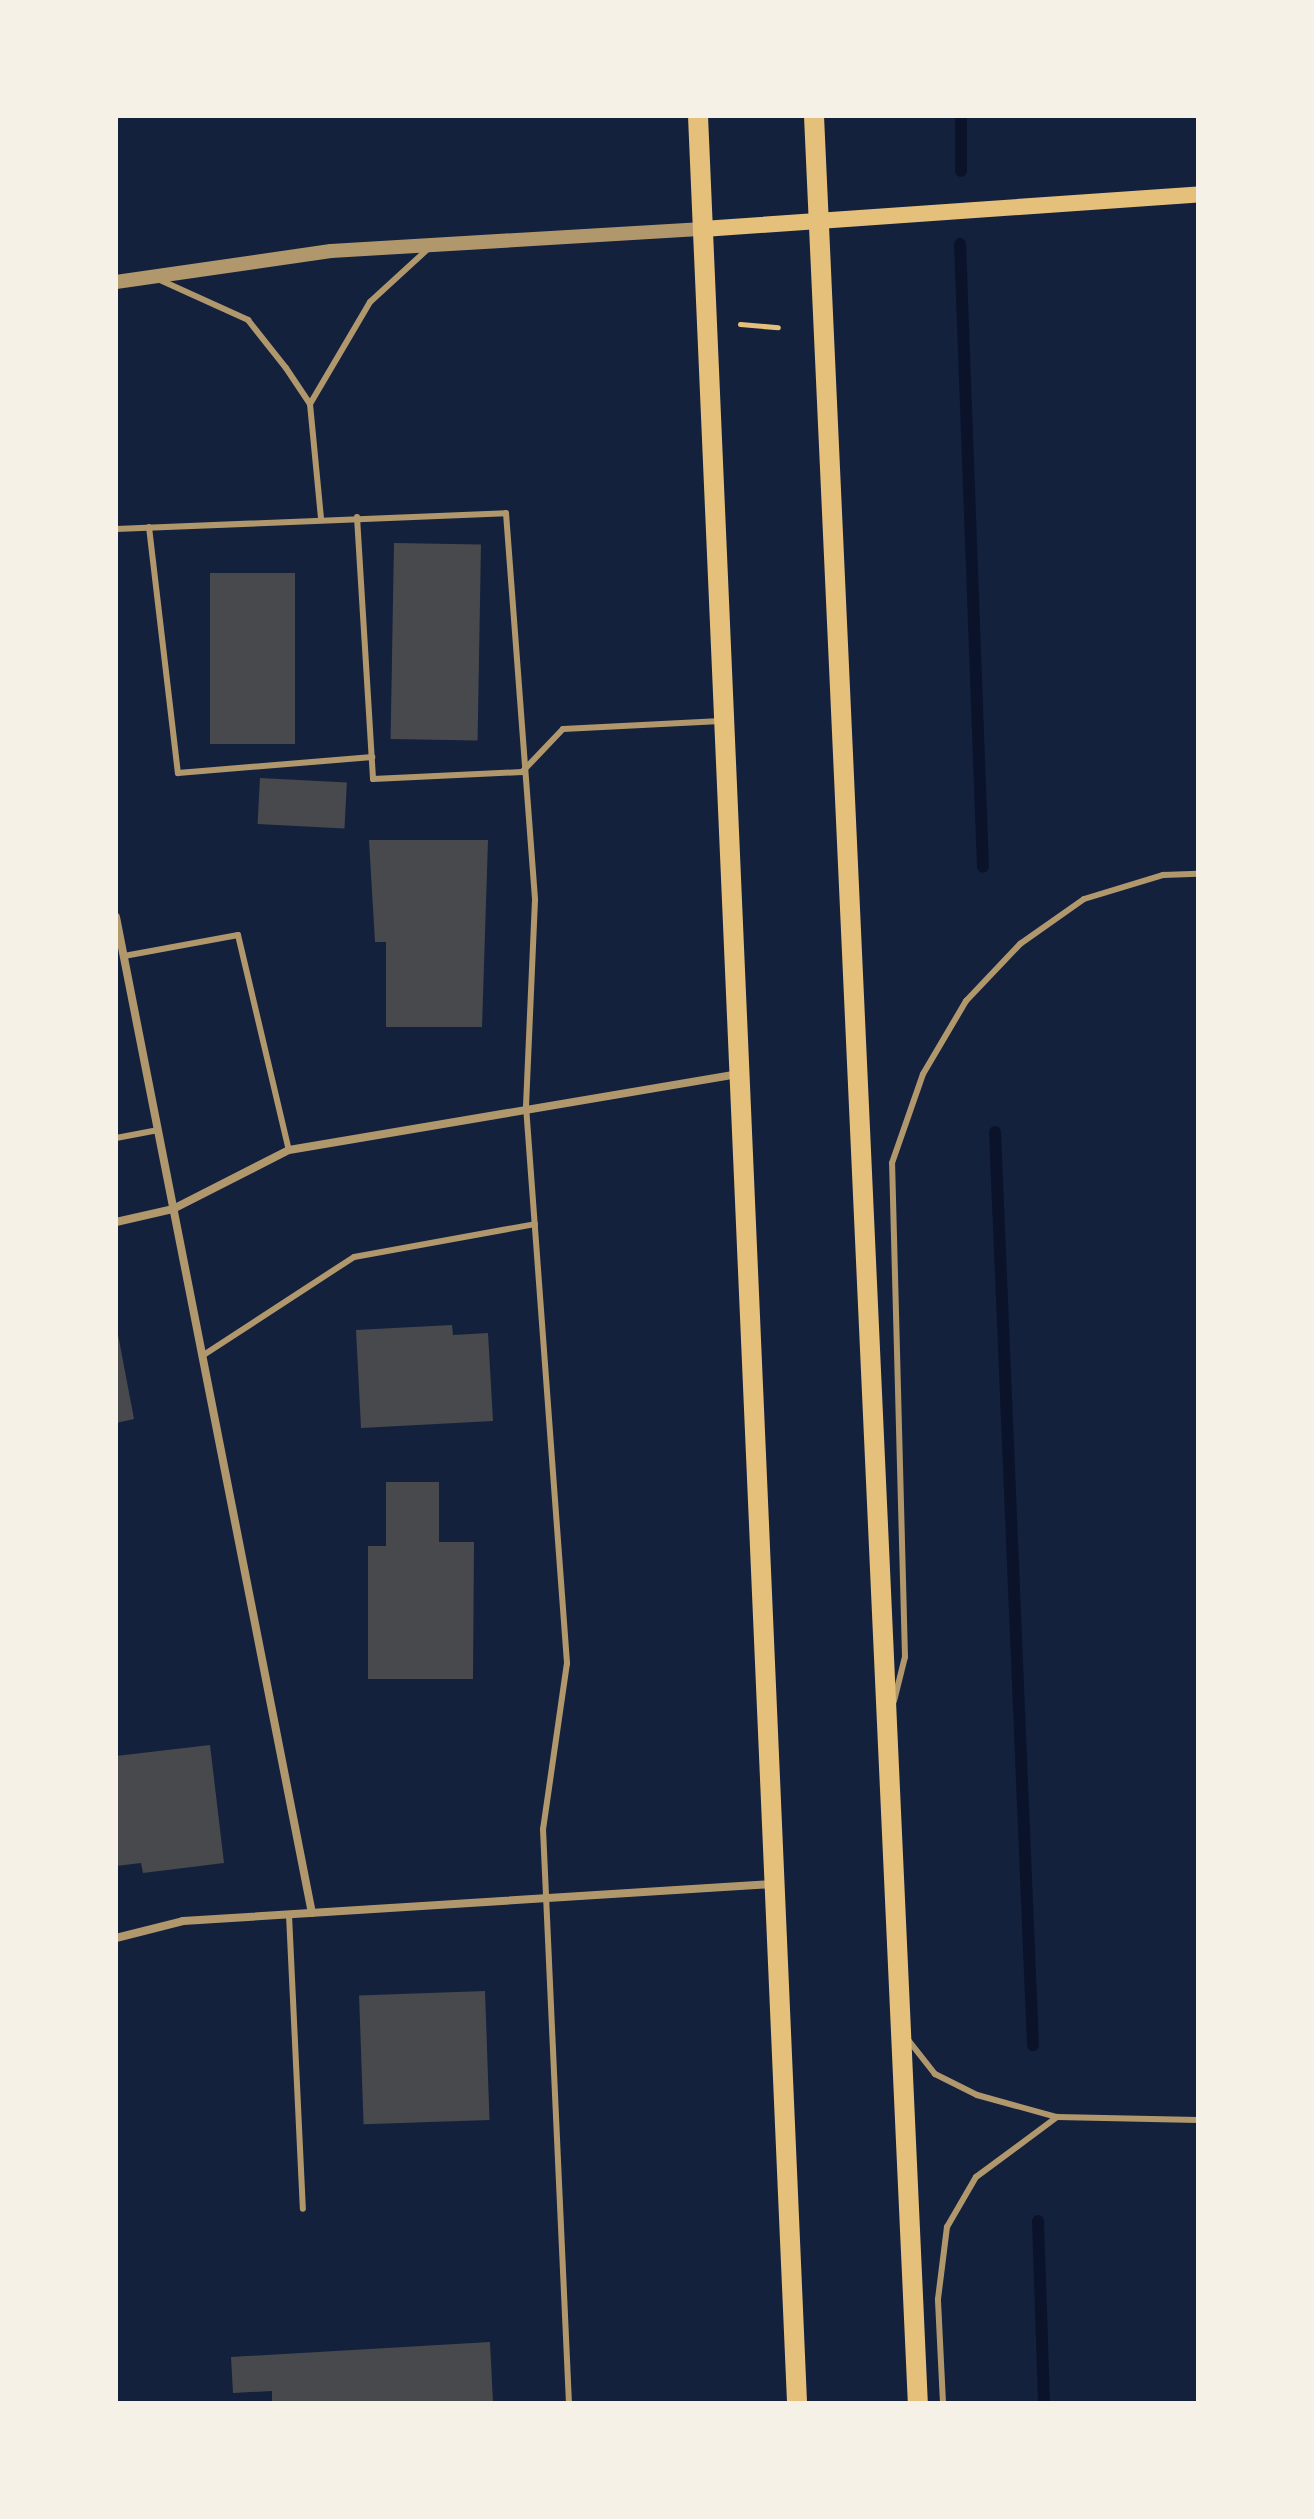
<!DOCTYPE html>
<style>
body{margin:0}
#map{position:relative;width:1314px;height:2519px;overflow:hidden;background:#14213d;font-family:Montserrat,sans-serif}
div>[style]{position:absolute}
.stream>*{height:12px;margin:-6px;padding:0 6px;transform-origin:6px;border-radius:6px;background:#0b132b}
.building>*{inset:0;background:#48494c;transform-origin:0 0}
.path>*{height:5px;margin:-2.5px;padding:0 2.5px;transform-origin:2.5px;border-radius:2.5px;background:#e5c07b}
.service>*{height:6px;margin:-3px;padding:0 3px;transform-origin:3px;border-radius:3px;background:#b1986c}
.minor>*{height:8px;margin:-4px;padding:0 4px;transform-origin:4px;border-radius:4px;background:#b1986c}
.tertiary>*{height:14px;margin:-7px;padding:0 7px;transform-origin:7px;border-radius:7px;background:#b1986c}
.secondary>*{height:16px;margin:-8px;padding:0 8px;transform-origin:8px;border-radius:8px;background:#e5c07b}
.primary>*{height:20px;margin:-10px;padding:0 10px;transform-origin:10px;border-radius:10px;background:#e5c07b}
span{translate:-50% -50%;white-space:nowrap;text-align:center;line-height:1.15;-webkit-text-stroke:8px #f6f1e7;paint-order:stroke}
.frame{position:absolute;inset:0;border:118px solid #f6f1e7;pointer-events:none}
</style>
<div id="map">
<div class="stream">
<i style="left:961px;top:171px;width:55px;rotate:-90deg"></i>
<i style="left:960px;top:244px;width:623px;rotate:87.89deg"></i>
<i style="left:995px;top:1132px;width:914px;rotate:87.62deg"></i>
<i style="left:1038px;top:2221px;width:182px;rotate:88.1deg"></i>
</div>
<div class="building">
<i style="left:394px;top:543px;width:87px;height:196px;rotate:1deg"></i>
<i style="left:210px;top:573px;width:85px;height:171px"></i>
<i style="left:260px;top:778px;width:87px;height:46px;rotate:3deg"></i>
<i style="clip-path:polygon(369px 840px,488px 840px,482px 1027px,386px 1027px,386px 942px,375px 942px)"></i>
<i style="clip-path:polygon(116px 1324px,134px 1419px,116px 1423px)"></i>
<i style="clip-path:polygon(452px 1325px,453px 1335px,488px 1333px,493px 1421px,361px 1428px,356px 1330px)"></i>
<i style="clip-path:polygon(386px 1482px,439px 1482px,439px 1542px,474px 1542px,473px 1679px,368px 1679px,368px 1546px,386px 1546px)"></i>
<i style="clip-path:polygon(210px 1745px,224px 1863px,143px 1873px,141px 1863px,116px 1866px,116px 1756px)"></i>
<i style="left:485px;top:1991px;width:129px;height:126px;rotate:88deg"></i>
<i style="clip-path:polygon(490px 2342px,493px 2403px,272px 2403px,272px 2391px,233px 2393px,231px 2357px)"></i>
</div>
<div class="path">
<i style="left:740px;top:324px;width:38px;rotate:5deg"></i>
</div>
<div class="service">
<i style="left:160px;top:280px;width:97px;rotate:24.4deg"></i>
<i style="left:248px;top:320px;width:61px;rotate:51.6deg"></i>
<i style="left:286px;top:368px;width:43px;rotate:56.3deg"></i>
<i style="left:310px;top:404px;width:116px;rotate:84.5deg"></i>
<i style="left:310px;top:404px;width:118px;rotate:-59.5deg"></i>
<i style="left:370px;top:302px;width:81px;rotate:-42.5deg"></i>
<i style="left:357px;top:517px;width:262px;rotate:86.5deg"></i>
<i style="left:373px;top:779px;width:149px;rotate:-2.7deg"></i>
<i style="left:522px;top:772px;width:59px;rotate:-46.4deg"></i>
<i style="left:563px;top:729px;width:158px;rotate:-2.9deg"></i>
<i style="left:149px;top:527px;width:248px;rotate:83.3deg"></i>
<i style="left:178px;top:773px;width:195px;rotate:-4.7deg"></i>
<i style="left:116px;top:529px;width:390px;rotate:-2.3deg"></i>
<i style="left:506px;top:513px;width:388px;rotate:85.7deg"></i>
<i style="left:535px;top:900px;width:206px;rotate:92.5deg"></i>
<i style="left:526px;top:1106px;width:559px;rotate:85.79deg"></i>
<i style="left:567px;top:1663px;width:168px;rotate:98.2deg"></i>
<i style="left:543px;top:1829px;width:575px;rotate:87.41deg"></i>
<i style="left:124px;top:956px;width:116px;rotate:-10.4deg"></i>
<i style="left:238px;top:935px;width:221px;rotate:76.7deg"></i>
<i style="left:116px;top:1138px;width:43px;rotate:-10.8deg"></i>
<i style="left:202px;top:1356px;width:181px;rotate:-33.1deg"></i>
<i style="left:354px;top:1257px;width:184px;rotate:-10.3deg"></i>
<i style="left:894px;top:1701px;width:45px;rotate:-76deg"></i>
<i style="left:905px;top:1657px;width:494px;rotate:-91.5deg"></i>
<i style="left:892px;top:1163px;width:94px;rotate:-70.8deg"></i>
<i style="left:923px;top:1074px;width:85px;rotate:-59.5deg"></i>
<i style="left:966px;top:1001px;width:79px;rotate:-46.5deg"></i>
<i style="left:1020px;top:944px;width:78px;rotate:-35.1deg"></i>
<i style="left:1084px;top:899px;width:83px;rotate:-16.9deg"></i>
<i style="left:1163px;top:875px;width:35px;rotate:-2deg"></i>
<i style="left:289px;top:1915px;width:294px;rotate:87.3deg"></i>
<i style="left:909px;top:2041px;width:42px;rotate:51.8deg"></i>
<i style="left:935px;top:2074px;width:47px;rotate:26.6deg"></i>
<i style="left:977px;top:2095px;width:83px;rotate:15.4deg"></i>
<i style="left:1057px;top:2117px;width:141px;rotate:1.2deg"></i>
<i style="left:943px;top:2403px;width:104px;rotate:-92.8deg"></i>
<i style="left:938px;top:2299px;width:73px;rotate:-82.9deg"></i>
<i style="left:947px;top:2227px;width:58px;rotate:-59.9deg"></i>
<i style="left:976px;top:2177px;width:101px;rotate:-36.5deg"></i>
</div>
<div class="minor">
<i style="left:116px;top:917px;width:1015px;rotate:78.87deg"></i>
<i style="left:116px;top:1222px;width:58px;rotate:-12.8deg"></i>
<i style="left:173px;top:1209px;width:130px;rotate:-27deg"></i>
<i style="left:289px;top:1150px;width:455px;rotate:-9.6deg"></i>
<i style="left:116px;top:1938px;width:69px;rotate:-14.2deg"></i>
<i style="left:183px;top:1921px;width:590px;rotate:-3.59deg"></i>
</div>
<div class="tertiary">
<i style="left:116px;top:282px;width:217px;rotate:-8.2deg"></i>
<i style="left:331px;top:251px;width:373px;rotate:-3.4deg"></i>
</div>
<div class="secondary">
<i style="left:703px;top:229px;width:496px;rotate:-4deg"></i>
</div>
<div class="primary">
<i style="left:698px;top:116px;width:2289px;rotate:87.52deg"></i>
<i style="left:814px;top:116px;width:2289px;rotate:87.4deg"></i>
</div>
<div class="frame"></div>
</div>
